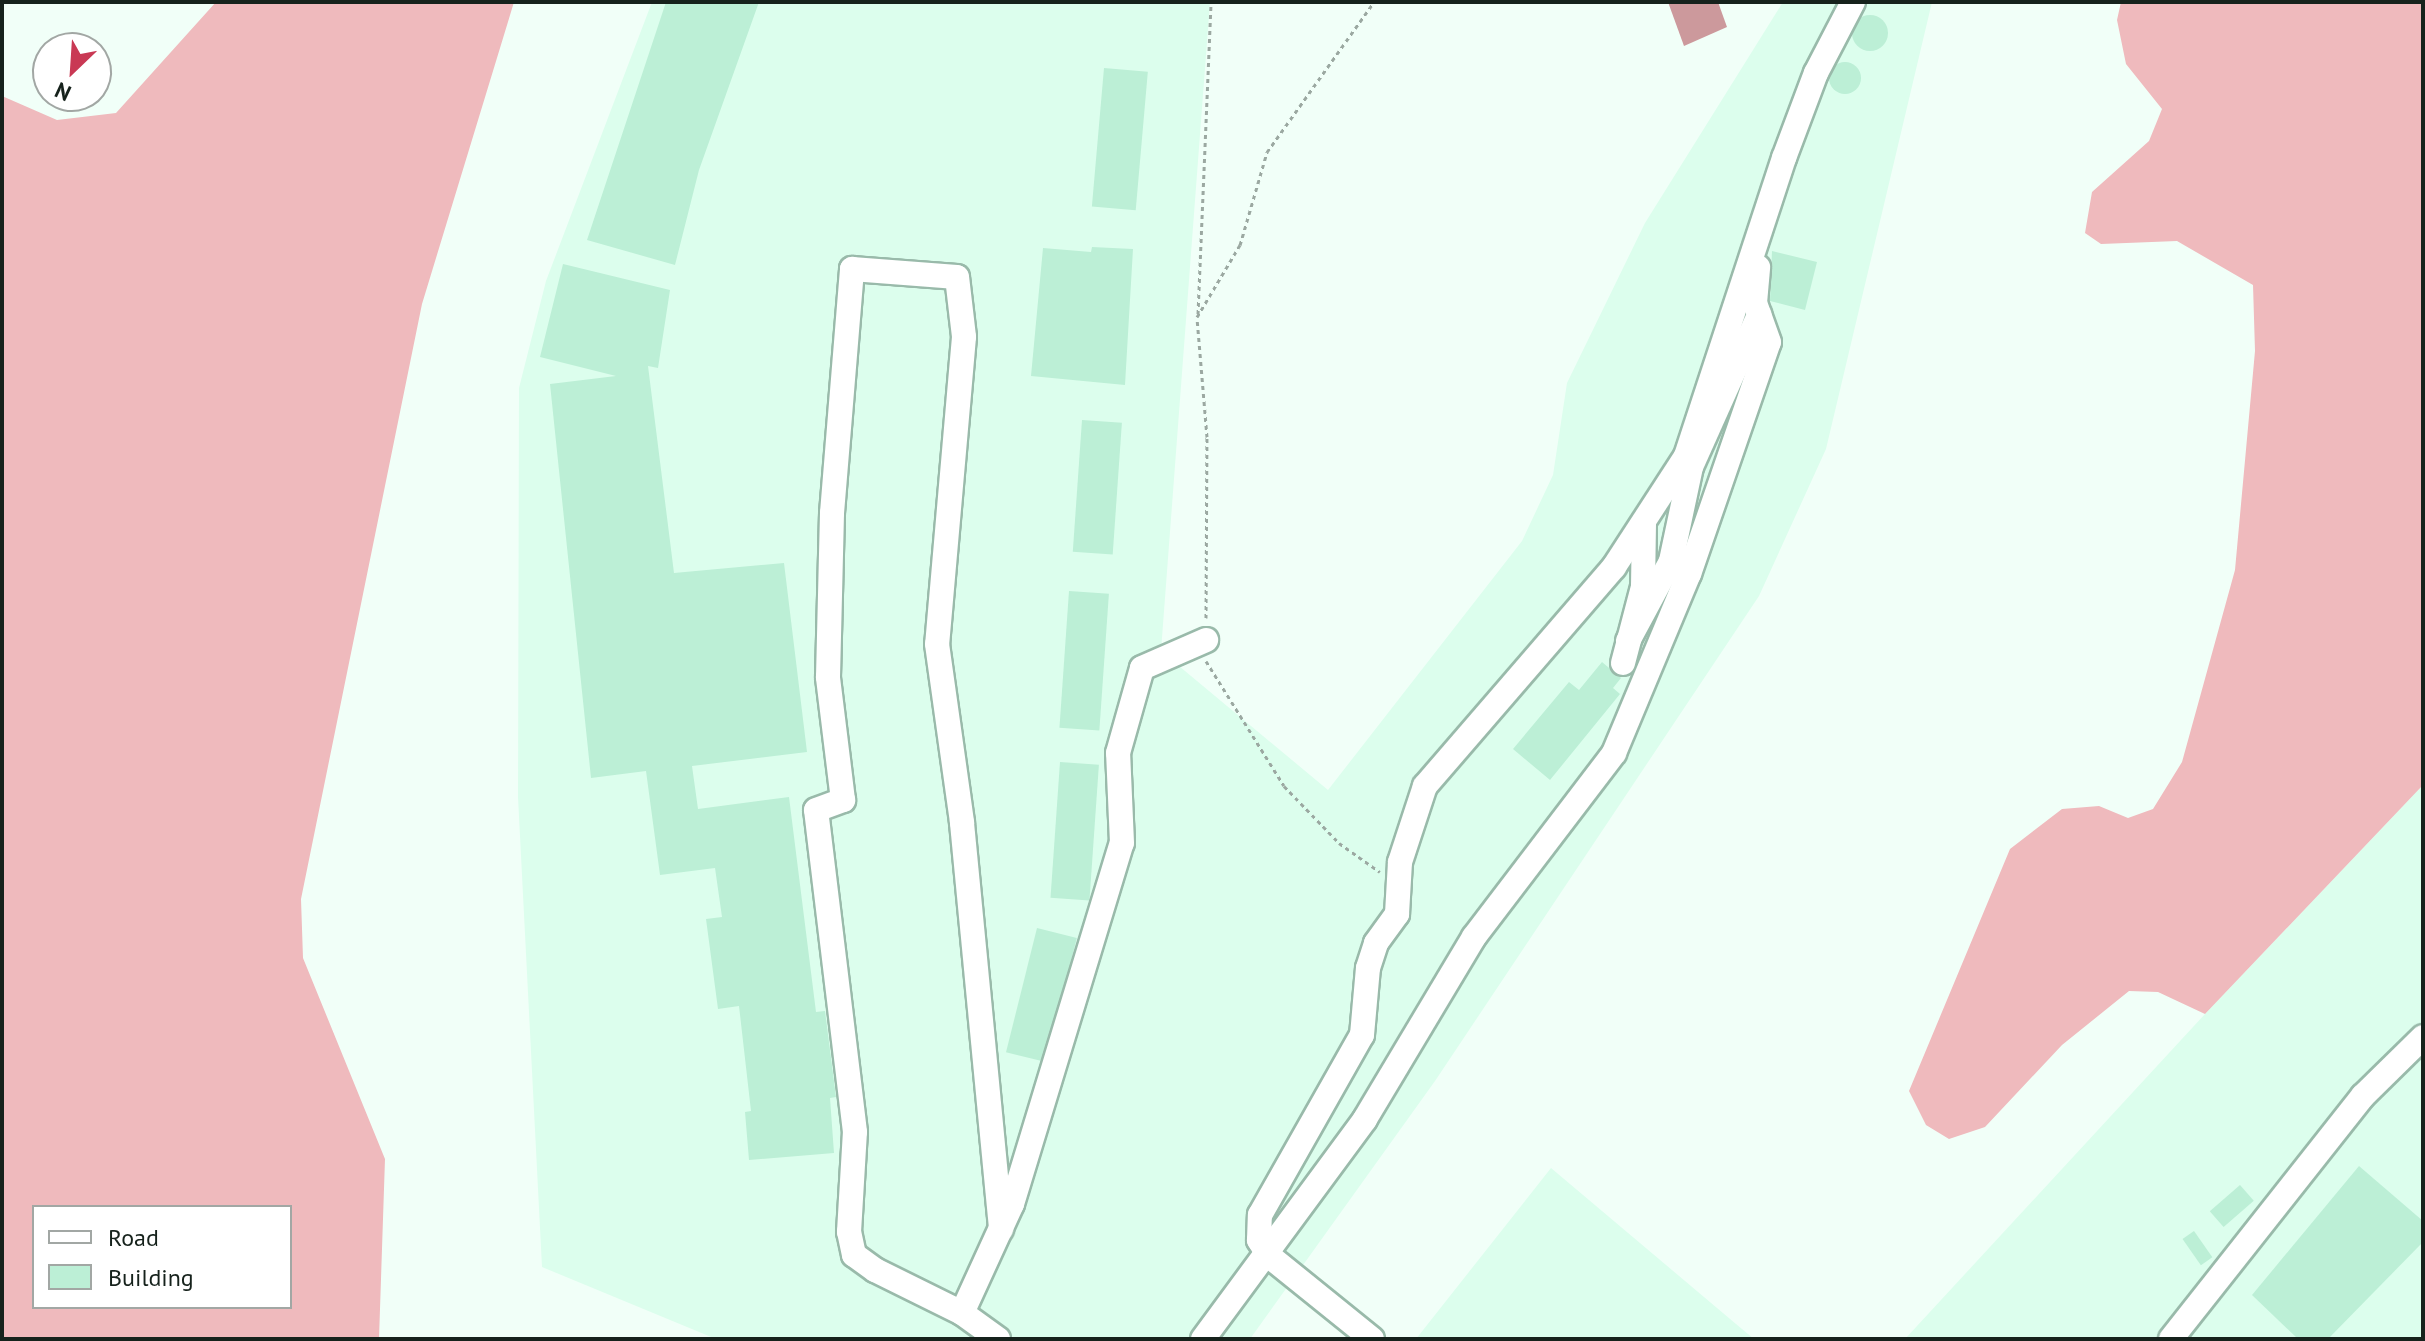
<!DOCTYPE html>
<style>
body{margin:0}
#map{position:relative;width:2425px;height:1341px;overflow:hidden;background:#f1fff8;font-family:"PT Sans",sans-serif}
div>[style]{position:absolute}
.built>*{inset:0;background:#dcfeed}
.forest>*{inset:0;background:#efbabd}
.water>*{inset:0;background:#cc999c}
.building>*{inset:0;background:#bcefd6;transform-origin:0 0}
.round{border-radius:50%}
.path>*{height:3px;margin-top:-1.5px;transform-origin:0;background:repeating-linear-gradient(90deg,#9ba8a1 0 4px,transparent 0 8px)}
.roads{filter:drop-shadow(2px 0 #99baaa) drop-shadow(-2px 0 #99baaa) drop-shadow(0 2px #99baaa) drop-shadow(0 -2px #99baaa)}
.minor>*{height:24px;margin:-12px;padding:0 12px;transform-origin:12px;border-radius:12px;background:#fff}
span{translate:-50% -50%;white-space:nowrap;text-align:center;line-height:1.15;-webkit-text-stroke:7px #fff;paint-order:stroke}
.frame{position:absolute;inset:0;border:4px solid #16221c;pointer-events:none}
.legend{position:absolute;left:32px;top:1205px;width:260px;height:104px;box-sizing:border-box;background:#fff;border:2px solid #a2a7a4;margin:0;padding:10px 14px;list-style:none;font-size:24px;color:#16221c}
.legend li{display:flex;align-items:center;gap:16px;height:40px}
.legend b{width:40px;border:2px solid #a2a7a4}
.north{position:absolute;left:32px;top:32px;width:80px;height:80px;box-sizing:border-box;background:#fff;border:2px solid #a2a7a4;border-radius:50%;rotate:205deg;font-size:22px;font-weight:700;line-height:32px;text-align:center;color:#16221c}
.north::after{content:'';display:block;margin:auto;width:28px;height:36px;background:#c93954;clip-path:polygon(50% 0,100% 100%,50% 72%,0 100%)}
</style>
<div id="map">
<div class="built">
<i style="clip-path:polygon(652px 2px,1210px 2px,1161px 651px,1328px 790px,1522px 541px,1553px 475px,1567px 383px,1645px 223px,1783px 2px,1932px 2px,1826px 449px,1759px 596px,1435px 1081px,1250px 1339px,716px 1339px,542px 1267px,518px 797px,519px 388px,546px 281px)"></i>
<i style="clip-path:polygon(2423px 785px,2423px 1339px,1905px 1339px,2205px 1014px)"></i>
<i style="clip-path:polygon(1551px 1168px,1736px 1324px,1754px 1339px,1416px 1339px)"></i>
</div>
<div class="forest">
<i style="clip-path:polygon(evenodd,216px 2px,514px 2px,422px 304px,301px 899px,303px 958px,385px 1159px,379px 1339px,2px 1339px,2px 96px,57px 120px,116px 113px,216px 2px,34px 1207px,290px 1207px,290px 1307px,34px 1307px,34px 1207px)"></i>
<i style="clip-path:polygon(2121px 2px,2423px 2px,2423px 785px,2205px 1014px,2158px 992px,2129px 991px,2062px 1045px,1985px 1127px,1949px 1139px,1926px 1125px,1909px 1091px,2010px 849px,2062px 809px,2099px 806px,2128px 818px,2153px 809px,2182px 762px,2235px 570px,2255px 351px,2253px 285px,2177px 241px,2101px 244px,2085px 233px,2092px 192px,2149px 141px,2162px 109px,2126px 64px,2117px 20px)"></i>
</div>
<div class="water">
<i style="clip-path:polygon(1668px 2px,1718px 2px,1727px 27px,1684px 46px)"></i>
</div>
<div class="building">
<i style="clip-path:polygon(666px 2px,759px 2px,699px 170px,675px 265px,587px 240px)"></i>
<i class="round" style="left:1852px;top:15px;width:36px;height:36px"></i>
<i class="round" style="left:1829px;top:62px;width:32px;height:32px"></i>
<i style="left:1104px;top:68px;width:44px;height:139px;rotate:5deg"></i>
<i style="clip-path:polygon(1092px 247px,1133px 249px,1125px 385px,1031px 376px,1043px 248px,1091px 252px)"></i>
<i style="clip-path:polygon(1772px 251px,1817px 262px,1805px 310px,1770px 301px)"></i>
<i style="clip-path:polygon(563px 264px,670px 290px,658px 368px,648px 366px,674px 573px,784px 563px,807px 752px,692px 766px,698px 809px,789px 797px,816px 1012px,825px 1011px,836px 1097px,830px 1098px,834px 1153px,749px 1160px,745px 1112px,751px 1111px,739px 1006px,718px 1009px,706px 919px,722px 917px,715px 868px,660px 875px,646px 771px,591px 778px,550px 384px,616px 376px,540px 357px)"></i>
<i style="left:1082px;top:420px;width:40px;height:132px;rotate:4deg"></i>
<i style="left:1069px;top:591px;width:40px;height:137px;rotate:4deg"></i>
<i style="clip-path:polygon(1602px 662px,1621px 678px,1613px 688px,1620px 694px,1550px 780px,1513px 749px,1569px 682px,1579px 690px)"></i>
<i style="left:1060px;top:762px;width:39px;height:136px;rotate:4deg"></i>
<i style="left:1037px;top:928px;width:41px;height:128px;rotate:14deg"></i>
<i style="clip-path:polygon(2359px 1166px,2423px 1221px,2423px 1242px,2328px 1339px,2298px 1339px,2252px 1295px)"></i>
<i style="left:2240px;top:1185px;width:21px;height:40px;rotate:49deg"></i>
<i style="left:2194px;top:1231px;width:32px;height:14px;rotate:55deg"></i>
</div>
<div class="path">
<i style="left:1198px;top:314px;width:312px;rotate:-87.6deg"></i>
<i style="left:1206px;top:618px;width:181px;rotate:-89.7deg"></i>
<i style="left:1207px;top:437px;width:120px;rotate:-94.8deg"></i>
<i style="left:1197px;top:317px;width:84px;rotate:-59.2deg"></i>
<i style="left:1240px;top:245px;width:97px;rotate:-73.8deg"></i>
<i style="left:1267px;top:152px;width:184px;rotate:-54.5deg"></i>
<i style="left:1206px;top:661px;width:147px;rotate:58deg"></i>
<i style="left:1284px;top:786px;width:79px;rotate:46deg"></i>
<i style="left:1339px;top:843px;width:50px;rotate:35.3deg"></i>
</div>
<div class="roads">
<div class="minor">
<i style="left:1628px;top:641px;width:91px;rotate:-61.7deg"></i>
<i style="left:1671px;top:561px;width:96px;rotate:-78deg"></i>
<i style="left:1691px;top:467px;width:167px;rotate:-65.9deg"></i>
<i style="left:1623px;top:663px;width:79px;rotate:-75.3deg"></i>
<i style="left:1643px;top:587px;width:65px;rotate:-89.1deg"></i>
<i style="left:962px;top:1313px;width:120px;rotate:-65.4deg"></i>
<i style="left:1012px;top:1204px;width:377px;rotate:-73.1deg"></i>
<i style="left:1122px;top:843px;width:90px;rotate:-92.5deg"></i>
<i style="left:1118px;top:753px;width:88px;rotate:-74.2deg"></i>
<i style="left:1142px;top:668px;width:70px;rotate:-23.6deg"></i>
<i style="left:998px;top:1339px;width:44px;rotate:-144.2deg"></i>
<i style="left:962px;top:1313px;width:97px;rotate:-153.7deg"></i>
<i style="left:875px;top:1270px;width:26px;rotate:-144deg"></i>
<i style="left:854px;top:1255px;width:24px;rotate:-102deg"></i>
<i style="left:849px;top:1232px;width:100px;rotate:-86.6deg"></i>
<i style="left:855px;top:1132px;width:324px;rotate:-96.9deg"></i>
<i style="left:816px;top:810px;width:29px;rotate:-20deg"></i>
<i style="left:843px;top:800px;width:124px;rotate:-97deg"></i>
<i style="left:828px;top:677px;width:164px;rotate:-88.6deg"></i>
<i style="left:832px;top:513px;width:245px;rotate:-85.3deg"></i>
<i style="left:852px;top:269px;width:105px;rotate:4.4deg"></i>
<i style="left:957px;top:277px;width:60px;rotate:83.3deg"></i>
<i style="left:964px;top:337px;width:308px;rotate:95deg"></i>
<i style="left:937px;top:644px;width:181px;rotate:82deg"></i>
<i style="left:962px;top:823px;width:408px;rotate:84.5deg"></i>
<i style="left:1203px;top:1339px;width:273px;rotate:-53.6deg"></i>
<i style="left:1365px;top:1119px;width:212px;rotate:-59.1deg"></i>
<i style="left:1474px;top:937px;width:231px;rotate:-52.7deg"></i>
<i style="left:1614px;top:753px;width:194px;rotate:-67.3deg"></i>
<i style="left:1689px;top:574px;width:245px;rotate:-71deg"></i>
<i style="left:1769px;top:342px;width:41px;rotate:-109.7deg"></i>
<i style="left:1755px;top:303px;width:36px;rotate:-85deg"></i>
<i style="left:1372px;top:1339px;width:132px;rotate:-141.1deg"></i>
<i style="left:1269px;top:1256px;width:19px;rotate:-122deg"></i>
<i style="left:1259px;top:1240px;width:25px;rotate:-88deg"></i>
<i style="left:1260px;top:1215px;width:207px;rotate:-60.5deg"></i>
<i style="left:1362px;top:1035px;width:67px;rotate:-84.9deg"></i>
<i style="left:1368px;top:968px;width:26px;rotate:-72deg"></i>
<i style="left:1376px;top:943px;width:36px;rotate:-54deg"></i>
<i style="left:1397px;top:914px;width:52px;rotate:-86.7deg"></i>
<i style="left:1400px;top:862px;width:80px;rotate:-71.8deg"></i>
<i style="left:1425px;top:786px;width:289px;rotate:-49.2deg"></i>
<i style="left:1614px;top:567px;width:132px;rotate:-57deg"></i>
<i style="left:1686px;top:456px;width:314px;rotate:-71.8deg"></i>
<i style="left:1784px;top:158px;width:91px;rotate:-69.4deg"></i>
<i style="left:1816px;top:73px;width:80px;rotate:-62.5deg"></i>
<i style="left:2171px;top:1339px;width:310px;rotate:-51.7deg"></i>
<i style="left:2363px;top:1096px;width:84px;rotate:-44.5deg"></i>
</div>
</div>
<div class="frame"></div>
<ul class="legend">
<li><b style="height:10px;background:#fff"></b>Road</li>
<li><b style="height:22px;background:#bcefd6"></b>Building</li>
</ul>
<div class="north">N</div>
</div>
